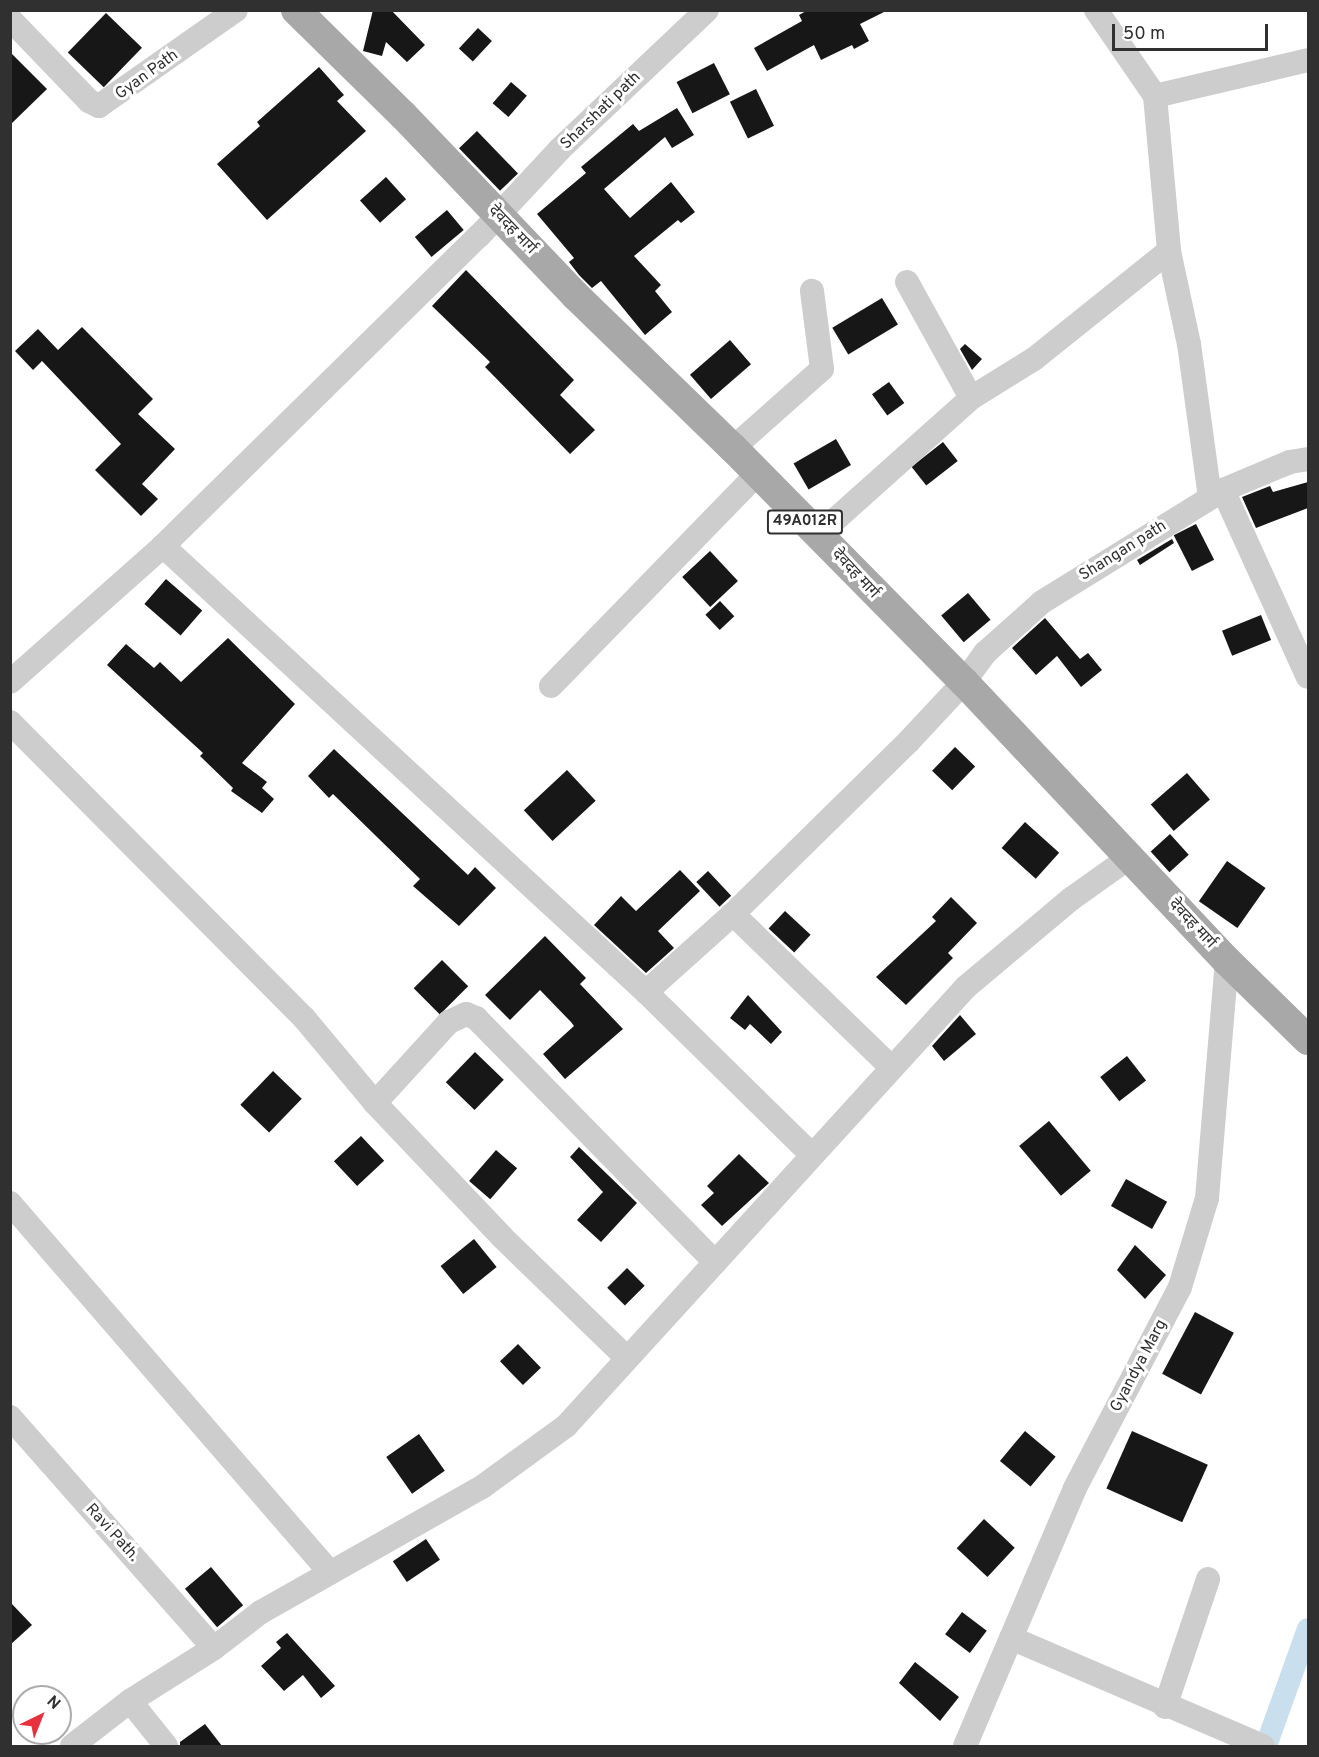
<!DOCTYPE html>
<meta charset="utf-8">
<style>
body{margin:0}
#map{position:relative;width:1319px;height:1757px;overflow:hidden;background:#fff;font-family:Overpass,"Noto Sans Devanagari",sans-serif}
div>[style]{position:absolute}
.canal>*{height:22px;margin:-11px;padding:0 11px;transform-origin:11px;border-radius:11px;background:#cadfed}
.building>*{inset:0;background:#171717;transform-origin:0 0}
.minor>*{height:24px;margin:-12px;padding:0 12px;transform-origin:12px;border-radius:12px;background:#cdcdcd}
.major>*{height:30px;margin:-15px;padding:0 15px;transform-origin:15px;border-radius:15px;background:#a8a8a8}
span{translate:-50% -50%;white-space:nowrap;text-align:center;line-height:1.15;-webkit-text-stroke:6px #fff;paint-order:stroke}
.shield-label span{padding:2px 4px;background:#fff;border:2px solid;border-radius:4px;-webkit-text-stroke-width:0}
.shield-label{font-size:15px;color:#303030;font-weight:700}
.street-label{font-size:16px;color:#303030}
.frame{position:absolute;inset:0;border:12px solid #303030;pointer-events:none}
.north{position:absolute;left:12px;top:1685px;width:60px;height:60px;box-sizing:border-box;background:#fff;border:2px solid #acacac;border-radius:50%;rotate:43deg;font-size:16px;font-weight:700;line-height:24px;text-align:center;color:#303030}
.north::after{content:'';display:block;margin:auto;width:21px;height:27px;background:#e8313d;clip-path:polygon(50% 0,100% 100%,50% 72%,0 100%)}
.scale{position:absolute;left:1112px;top:24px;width:156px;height:27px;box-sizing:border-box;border:3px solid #303030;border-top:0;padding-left:8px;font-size:18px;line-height:21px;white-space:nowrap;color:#303030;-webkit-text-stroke:4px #fff;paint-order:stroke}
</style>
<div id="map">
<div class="canal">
<i style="left:1266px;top:1746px;width:124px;rotate:-70.3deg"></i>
</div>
<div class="building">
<i style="clip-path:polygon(373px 10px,391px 10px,425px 45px,407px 62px,386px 42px,382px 56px,363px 51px)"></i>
<i style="clip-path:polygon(808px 10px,888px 10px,860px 24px,869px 41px,854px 49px,852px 45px,821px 60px,814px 45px,767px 71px,754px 48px,802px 21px,799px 15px)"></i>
<i style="left:106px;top:13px;width:50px;height:55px;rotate:44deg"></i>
<i style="left:478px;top:28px;width:19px;height:28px;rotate:43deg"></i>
<i style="clip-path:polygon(10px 52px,47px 89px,10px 125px)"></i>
<i style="left:714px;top:63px;width:35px;height:42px;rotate:63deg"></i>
<i style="clip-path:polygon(319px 67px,344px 95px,337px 101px,366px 131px,267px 220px,217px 164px,260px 126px,257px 122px)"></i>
<i style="left:511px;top:82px;width:21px;height:28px;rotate:41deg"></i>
<i style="left:756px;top:89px;width:41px;height:29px;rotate:64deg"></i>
<i style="clip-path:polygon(677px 108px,694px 135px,672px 148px,665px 137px,604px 189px,630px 218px,671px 182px,695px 212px,681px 223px,678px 220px,634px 256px,661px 285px,655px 291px,672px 312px,645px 335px,601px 281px,592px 288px,579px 275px,569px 262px,574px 258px,537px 214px,586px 173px,581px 167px,633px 124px,639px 131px)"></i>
<i style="left:477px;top:131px;width:59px;height:25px;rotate:46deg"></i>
<i style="left:386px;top:177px;width:30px;height:35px;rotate:48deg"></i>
<i style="left:447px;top:210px;width:26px;height:42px;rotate:50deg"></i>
<i style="clip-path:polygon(466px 270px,574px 380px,560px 395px,595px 430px,570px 454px,485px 367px,490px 362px,432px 306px)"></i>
<i style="left:882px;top:298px;width:31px;height:58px;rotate:59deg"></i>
<i style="clip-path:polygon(82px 327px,153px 399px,138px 414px,175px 449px,142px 484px,158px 499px,141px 516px,95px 470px,121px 444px,42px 361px,33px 370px,15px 351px,38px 329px,58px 350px)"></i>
<i style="left:730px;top:340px;width:32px;height:53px;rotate:49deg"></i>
<i style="clip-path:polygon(965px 344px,982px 359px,972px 370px,960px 349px)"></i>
<i style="left:889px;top:382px;width:26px;height:21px;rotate:54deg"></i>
<i style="left:836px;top:439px;width:30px;height:49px;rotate:60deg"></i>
<i style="left:943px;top:442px;width:24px;height:40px;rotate:52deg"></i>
<i style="clip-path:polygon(1308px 482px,1308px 508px,1256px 528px,1242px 497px,1270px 486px,1273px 492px)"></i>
<i style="left:1196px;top:524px;width:40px;height:25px;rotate:63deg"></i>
<i style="clip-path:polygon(1172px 539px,1174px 543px,1140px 565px,1137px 560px)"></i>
<i style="left:710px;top:551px;width:41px;height:38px;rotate:47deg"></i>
<i style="left:166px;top:579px;width:48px;height:33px;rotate:41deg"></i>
<i style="left:968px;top:593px;width:35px;height:35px;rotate:50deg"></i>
<i style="left:720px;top:601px;width:21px;height:20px;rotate:47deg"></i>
<i style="left:1261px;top:615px;width:27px;height:42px;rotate:68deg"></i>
<i style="clip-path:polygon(1045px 618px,1080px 659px,1088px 653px,1102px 670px,1081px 687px,1057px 656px,1036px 675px,1012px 648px)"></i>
<i style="clip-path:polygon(228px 638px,295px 704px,242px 763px,267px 782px,262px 788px,274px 799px,262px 813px,231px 791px,233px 788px,200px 756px,203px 753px,107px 665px,126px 644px,154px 668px,160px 662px,181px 682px)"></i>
<i style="left:955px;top:747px;width:28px;height:33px;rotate:44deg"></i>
<i style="clip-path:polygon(334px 749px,468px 875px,475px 867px,496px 888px,459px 926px,413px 886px,420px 879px,333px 794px,329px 798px,308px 776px)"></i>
<i style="left:567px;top:770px;width:42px;height:59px;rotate:47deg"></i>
<i style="left:1187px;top:773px;width:35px;height:48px;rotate:49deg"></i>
<i style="left:1025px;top:822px;width:46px;height:35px;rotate:42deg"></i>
<i style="left:1170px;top:834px;width:28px;height:26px;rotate:48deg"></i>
<i style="left:1227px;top:861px;width:47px;height:49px;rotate:35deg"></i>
<i style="clip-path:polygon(680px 870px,700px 891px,658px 931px,674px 948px,646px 973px,594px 925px,621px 896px,636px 911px)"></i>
<i style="left:708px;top:871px;width:34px;height:16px;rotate:47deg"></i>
<i style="clip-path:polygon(951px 897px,977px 923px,948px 953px,953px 958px,906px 1005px,876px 977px,936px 921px,932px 917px)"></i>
<i style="left:785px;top:911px;width:35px;height:24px;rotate:43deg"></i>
<i style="clip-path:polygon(545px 936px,586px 978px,580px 984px,623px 1029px,565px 1079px,543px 1054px,574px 1026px,571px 1022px,540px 990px,510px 1020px,485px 995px)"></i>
<i style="left:442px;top:960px;width:37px;height:40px;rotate:45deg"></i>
<i style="clip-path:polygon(748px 995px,782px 1032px,771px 1044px,750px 1024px,745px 1030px,730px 1018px)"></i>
<i style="clip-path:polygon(960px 1015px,976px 1034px,944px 1061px,932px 1046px)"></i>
<i style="left:475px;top:1052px;width:40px;height:42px;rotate:44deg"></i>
<i style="left:1127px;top:1056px;width:31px;height:34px;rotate:52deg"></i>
<i style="left:273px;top:1071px;width:40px;height:47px;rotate:44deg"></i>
<i style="left:1049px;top:1121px;width:65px;height:39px;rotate:50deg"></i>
<i style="left:361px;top:1136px;width:34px;height:37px;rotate:47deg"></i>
<i style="clip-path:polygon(579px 1147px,637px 1203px,601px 1242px,577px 1220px,603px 1192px,570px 1157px)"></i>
<i style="left:496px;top:1150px;width:28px;height:41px;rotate:41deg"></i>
<i style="clip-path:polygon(739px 1154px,769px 1183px,722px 1226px,701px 1205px,714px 1193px,707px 1186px)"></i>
<i style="left:1126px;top:1179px;width:47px;height:31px;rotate:29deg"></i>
<i style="left:474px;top:1239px;width:36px;height:43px;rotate:51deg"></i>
<i style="clip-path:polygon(1135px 1245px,1166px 1275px,1145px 1299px,1117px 1270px)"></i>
<i style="left:627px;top:1268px;width:25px;height:28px;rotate:45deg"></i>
<i style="left:1195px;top:1312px;width:44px;height:70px;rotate:28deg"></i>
<i style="left:518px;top:1344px;width:33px;height:25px;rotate:46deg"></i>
<i style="left:1025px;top:1431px;width:40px;height:39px;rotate:40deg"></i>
<i style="left:1132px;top:1431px;width:83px;height:63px;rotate:24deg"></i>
<i style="left:419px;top:1434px;width:45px;height:40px;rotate:55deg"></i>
<i style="left:984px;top:1519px;width:42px;height:40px;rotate:43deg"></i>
<i style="left:426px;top:1539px;width:25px;height:40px;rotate:56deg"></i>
<i style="left:211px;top:1567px;width:50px;height:34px;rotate:50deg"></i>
<i style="clip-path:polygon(10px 1602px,32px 1625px,10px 1645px)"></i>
<i style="left:962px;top:1612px;width:31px;height:28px;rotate:37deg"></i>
<i style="clip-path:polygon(287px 1633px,335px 1686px,321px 1698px,303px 1675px,284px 1691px,261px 1666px,281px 1648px,276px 1642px)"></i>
<i style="clip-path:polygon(915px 1662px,959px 1697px,940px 1721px,899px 1683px)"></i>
<i style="clip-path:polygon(205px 1724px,222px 1746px,180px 1746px,180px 1742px)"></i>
</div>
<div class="minor">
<i style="left:1096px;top:10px;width:104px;rotate:55.5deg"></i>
<i style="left:1155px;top:96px;width:156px;rotate:84.8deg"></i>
<i style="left:1169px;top:251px;width:95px;rotate:77.9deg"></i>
<i style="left:1189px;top:344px;width:154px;rotate:82.2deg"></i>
<i style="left:10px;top:19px;width:114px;rotate:46.1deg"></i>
<i style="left:89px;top:101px;width:11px;rotate:27deg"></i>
<i style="left:99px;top:106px;width:167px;rotate:-35deg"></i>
<i style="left:1155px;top:96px;width:157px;rotate:-13.2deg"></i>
<i style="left:907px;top:282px;width:132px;rotate:61.1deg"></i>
<i style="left:733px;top:448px;width:119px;rotate:-41.6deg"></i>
<i style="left:822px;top:369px;width:79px;rotate:-97.3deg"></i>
<i style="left:1223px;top:490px;width:205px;rotate:65.6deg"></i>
<i style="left:818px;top:535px;width:205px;rotate:-41.8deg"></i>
<i style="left:971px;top:398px;width:74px;rotate:-31.8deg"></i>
<i style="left:1034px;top:359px;width:173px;rotate:-38.7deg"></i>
<i style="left:163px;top:546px;width:657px;rotate:42.72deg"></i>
<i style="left:646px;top:992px;width:231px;rotate:44.5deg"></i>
<i style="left:10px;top:682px;width:205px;rotate:-41.6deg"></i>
<i style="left:163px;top:546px;width:443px;rotate:-44.5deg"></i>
<i style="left:479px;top:236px;width:119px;rotate:-47deg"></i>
<i style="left:560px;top:149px;width:202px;rotate:-43.4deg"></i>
<i style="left:551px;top:686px;width:297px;rotate:-45.8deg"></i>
<i style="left:10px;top:722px;width:417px;rotate:45.2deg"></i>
<i style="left:304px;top:1018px;width:111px;rotate:50.1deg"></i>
<i style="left:375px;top:1103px;width:185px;rotate:46.5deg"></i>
<i style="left:502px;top:1237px;width:174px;rotate:44.1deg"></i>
<i style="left:733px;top:914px;width:247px;rotate:-44.5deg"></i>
<i style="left:909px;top:741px;width:81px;rotate:-47deg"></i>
<i style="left:964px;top:682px;width:36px;rotate:-54deg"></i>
<i style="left:985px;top:653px;width:76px;rotate:-41.8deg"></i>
<i style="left:1042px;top:602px;width:213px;rotate:-31.7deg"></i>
<i style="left:1223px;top:490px;width:73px;rotate:-22.7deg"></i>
<i style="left:1290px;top:462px;width:18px;rotate:-9deg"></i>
<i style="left:646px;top:992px;width:117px;rotate:-41.9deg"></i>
<i style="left:733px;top:914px;width:219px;rotate:44.1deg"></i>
<i style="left:375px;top:1103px;width:110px;rotate:-47.6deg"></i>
<i style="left:449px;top:1022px;width:19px;rotate:-25deg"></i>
<i style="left:466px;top:1014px;width:11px;rotate:22deg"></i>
<i style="left:476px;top:1018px;width:342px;rotate:45.6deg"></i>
<i style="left:10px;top:1203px;width:488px;rotate:49.1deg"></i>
<i style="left:10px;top:1417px;width:308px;rotate:48.6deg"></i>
<i style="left:1011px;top:1638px;width:274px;rotate:23.2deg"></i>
<i style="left:130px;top:1701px;width:58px;rotate:51.3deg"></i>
<i style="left:1165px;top:1707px;width:135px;rotate:-71.4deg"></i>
<i style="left:72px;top:1746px;width:73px;rotate:-37.8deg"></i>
<i style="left:130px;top:1701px;width:99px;rotate:-32.2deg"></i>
<i style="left:214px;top:1648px;width:59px;rotate:-37.5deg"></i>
<i style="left:261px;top:1612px;width:254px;rotate:-29.5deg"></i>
<i style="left:482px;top:1487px;width:104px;rotate:-36deg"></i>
<i style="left:566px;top:1426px;width:594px;rotate:-47.66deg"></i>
<i style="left:966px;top:987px;width:137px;rotate:-40deg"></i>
<i style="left:1071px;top:899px;width:72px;rotate:-35.4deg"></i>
<i style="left:965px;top:1746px;width:280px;rotate:-66.9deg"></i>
<i style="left:1075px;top:1488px;width:227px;rotate:-62.4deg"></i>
<i style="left:1180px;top:1287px;width:93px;rotate:-73.1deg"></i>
<i style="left:1207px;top:1198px;width:238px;rotate:-85.2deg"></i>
</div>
<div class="major">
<i style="left:296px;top:10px;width:150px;rotate:44.5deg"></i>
<i style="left:403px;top:115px;width:250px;rotate:46.3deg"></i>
<i style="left:576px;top:296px;width:219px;rotate:44.1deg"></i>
<i style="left:733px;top:448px;width:329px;rotate:45.4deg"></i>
<i style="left:964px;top:682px;width:383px;rotate:46.7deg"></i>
<i style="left:1227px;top:961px;width:113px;rotate:44.3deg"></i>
</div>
<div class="shield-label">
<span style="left:805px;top:522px">49A012R</span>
</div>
<div class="street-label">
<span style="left:147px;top:75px;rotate:-36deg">Gyan Path</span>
<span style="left:601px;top:111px;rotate:-44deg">Sharshati path</span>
<span style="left:512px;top:230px;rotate:46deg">देवदह मार्ग</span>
<span style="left:1123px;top:551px;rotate:-32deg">Shangan path</span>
<span style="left:855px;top:574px;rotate:47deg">देवदह मार्ग</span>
<span style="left:1192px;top:924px;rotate:47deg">देवदह मार्ग</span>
<span style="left:1139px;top:1366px;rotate:-62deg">Gyandya Marg</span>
<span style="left:112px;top:1533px;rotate:48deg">Ravi Path.</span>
</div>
<div class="frame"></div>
<div class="north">N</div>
<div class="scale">50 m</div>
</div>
